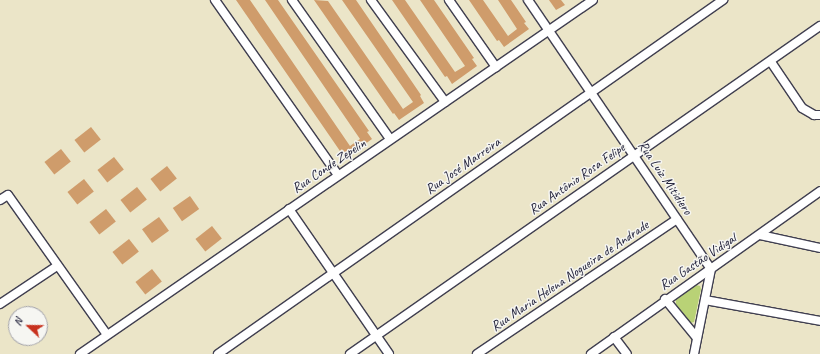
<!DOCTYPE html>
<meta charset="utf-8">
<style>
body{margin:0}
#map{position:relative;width:820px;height:354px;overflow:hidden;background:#ebe5c8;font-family:Caveat,sans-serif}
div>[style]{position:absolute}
.green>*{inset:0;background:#b9d276}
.building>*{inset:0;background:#cf9c6b;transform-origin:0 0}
.roads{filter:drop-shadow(1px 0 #403f50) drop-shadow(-1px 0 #403f50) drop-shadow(0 1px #403f50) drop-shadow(0 -1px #403f50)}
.street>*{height:8px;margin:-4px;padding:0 4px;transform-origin:4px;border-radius:4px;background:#fff}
span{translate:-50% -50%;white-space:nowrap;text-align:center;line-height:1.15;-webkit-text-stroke:3px #f6f6f2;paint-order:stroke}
.street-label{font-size:14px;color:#22223b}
.north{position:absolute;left:8px;top:306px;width:40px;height:40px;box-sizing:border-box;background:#f6f6f2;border:1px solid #a1a1a9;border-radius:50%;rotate:292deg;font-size:11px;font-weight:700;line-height:16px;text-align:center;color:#22223b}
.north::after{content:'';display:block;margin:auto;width:14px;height:18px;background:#c8321e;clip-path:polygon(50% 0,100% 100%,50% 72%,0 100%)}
</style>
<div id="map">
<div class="green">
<i style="clip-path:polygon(696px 285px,700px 286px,701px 289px,694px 322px,690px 323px,676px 305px,676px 300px)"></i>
</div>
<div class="building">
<i style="clip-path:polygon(236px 0,250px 0,350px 146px,360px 139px,265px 0,278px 0,369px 131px,367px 132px,372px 139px,347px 157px,342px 149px,340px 151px)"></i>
<i style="clip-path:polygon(314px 0,328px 1px,403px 109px,413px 102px,342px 0,356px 0,421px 95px,420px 96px,424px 103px,399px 120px,394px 113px,393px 114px)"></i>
<i style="clip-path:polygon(392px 0,405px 0,455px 72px,465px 66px,420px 0,434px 0,474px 58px,472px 59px,477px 66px,452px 84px,447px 76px,445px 77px)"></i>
<i style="clip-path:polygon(469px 0,483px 0,508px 36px,517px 29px,498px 0,511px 0,526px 22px,524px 23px,529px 29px,504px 47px,499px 40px,497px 41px)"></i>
<i style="clip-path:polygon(549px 0,561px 0,565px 5px,556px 10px)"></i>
<i style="left:91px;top:127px;width:16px;height:21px;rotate:52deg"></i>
<i style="left:61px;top:149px;width:16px;height:21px;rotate:52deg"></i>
<i style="left:114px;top:157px;width:16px;height:21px;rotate:52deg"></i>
<i style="left:167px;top:166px;width:16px;height:21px;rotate:52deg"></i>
<i style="left:84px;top:179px;width:16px;height:21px;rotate:52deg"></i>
<i style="left:137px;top:187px;width:16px;height:21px;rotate:52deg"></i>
<i style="left:190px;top:196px;width:16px;height:21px;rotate:55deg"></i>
<i style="left:106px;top:209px;width:16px;height:21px;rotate:52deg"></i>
<i style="left:159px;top:217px;width:17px;height:21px;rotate:54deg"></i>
<i style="left:212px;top:226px;width:16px;height:21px;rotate:52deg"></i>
<i style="left:129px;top:239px;width:16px;height:21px;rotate:52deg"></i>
<i style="left:152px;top:269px;width:16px;height:21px;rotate:52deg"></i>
</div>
<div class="roads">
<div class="street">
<i style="left:215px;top:0;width:214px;rotate:54.9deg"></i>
<i style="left:292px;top:0;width:170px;rotate:54.8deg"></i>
<i style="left:371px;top:0;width:126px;rotate:54deg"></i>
<i style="left:449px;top:0;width:82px;rotate:55deg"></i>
<i style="left:528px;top:0;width:325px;rotate:55.8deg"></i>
<i style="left:711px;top:269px;width:87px;rotate:101.3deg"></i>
<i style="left:771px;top:62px;width:55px;rotate:56deg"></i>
<i style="left:802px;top:108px;width:14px;rotate:30deg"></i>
<i style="left:814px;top:115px;width:6px"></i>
<i style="left:0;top:200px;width:9px;rotate:-32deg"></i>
<i style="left:8px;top:195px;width:171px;rotate:54.7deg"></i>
<i style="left:289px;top:209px;width:176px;rotate:55.4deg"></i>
<i style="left:760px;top:235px;width:61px;rotate:12.2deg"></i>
<i style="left:665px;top:299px;width:50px;rotate:50.6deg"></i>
<i style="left:705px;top:300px;width:117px;rotate:10.3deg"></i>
<i style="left:0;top:304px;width:69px;rotate:-33.7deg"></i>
<i style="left:614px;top:337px;width:21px;rotate:53deg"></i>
<i style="left:80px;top:354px;width:623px;rotate:-34.61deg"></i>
<i style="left:218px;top:354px;width:617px;rotate:-35.03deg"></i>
<i style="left:350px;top:354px;width:573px;rotate:-34.91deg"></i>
<i style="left:477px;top:354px;width:241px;rotate:-34deg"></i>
<i style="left:591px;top:354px;width:281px;rotate:-35.4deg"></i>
</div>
</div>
<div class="street-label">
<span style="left:329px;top:166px;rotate:-34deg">Rua Conde Zepelin</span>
<span style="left:463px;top:166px;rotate:-35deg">Rua José Marreira</span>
<span style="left:665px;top:178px;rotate:56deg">Rua Luiz Mitidiero</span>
<span style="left:577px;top:179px;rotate:-35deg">Rua Antônio Rosa Felipe</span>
<span style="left:698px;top:262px;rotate:-34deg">Rua Gastão Vidigal</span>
<span style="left:570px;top:276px;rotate:-34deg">Rua Maria Helena Nogueira de Andrade</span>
</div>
<div class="north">N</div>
</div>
